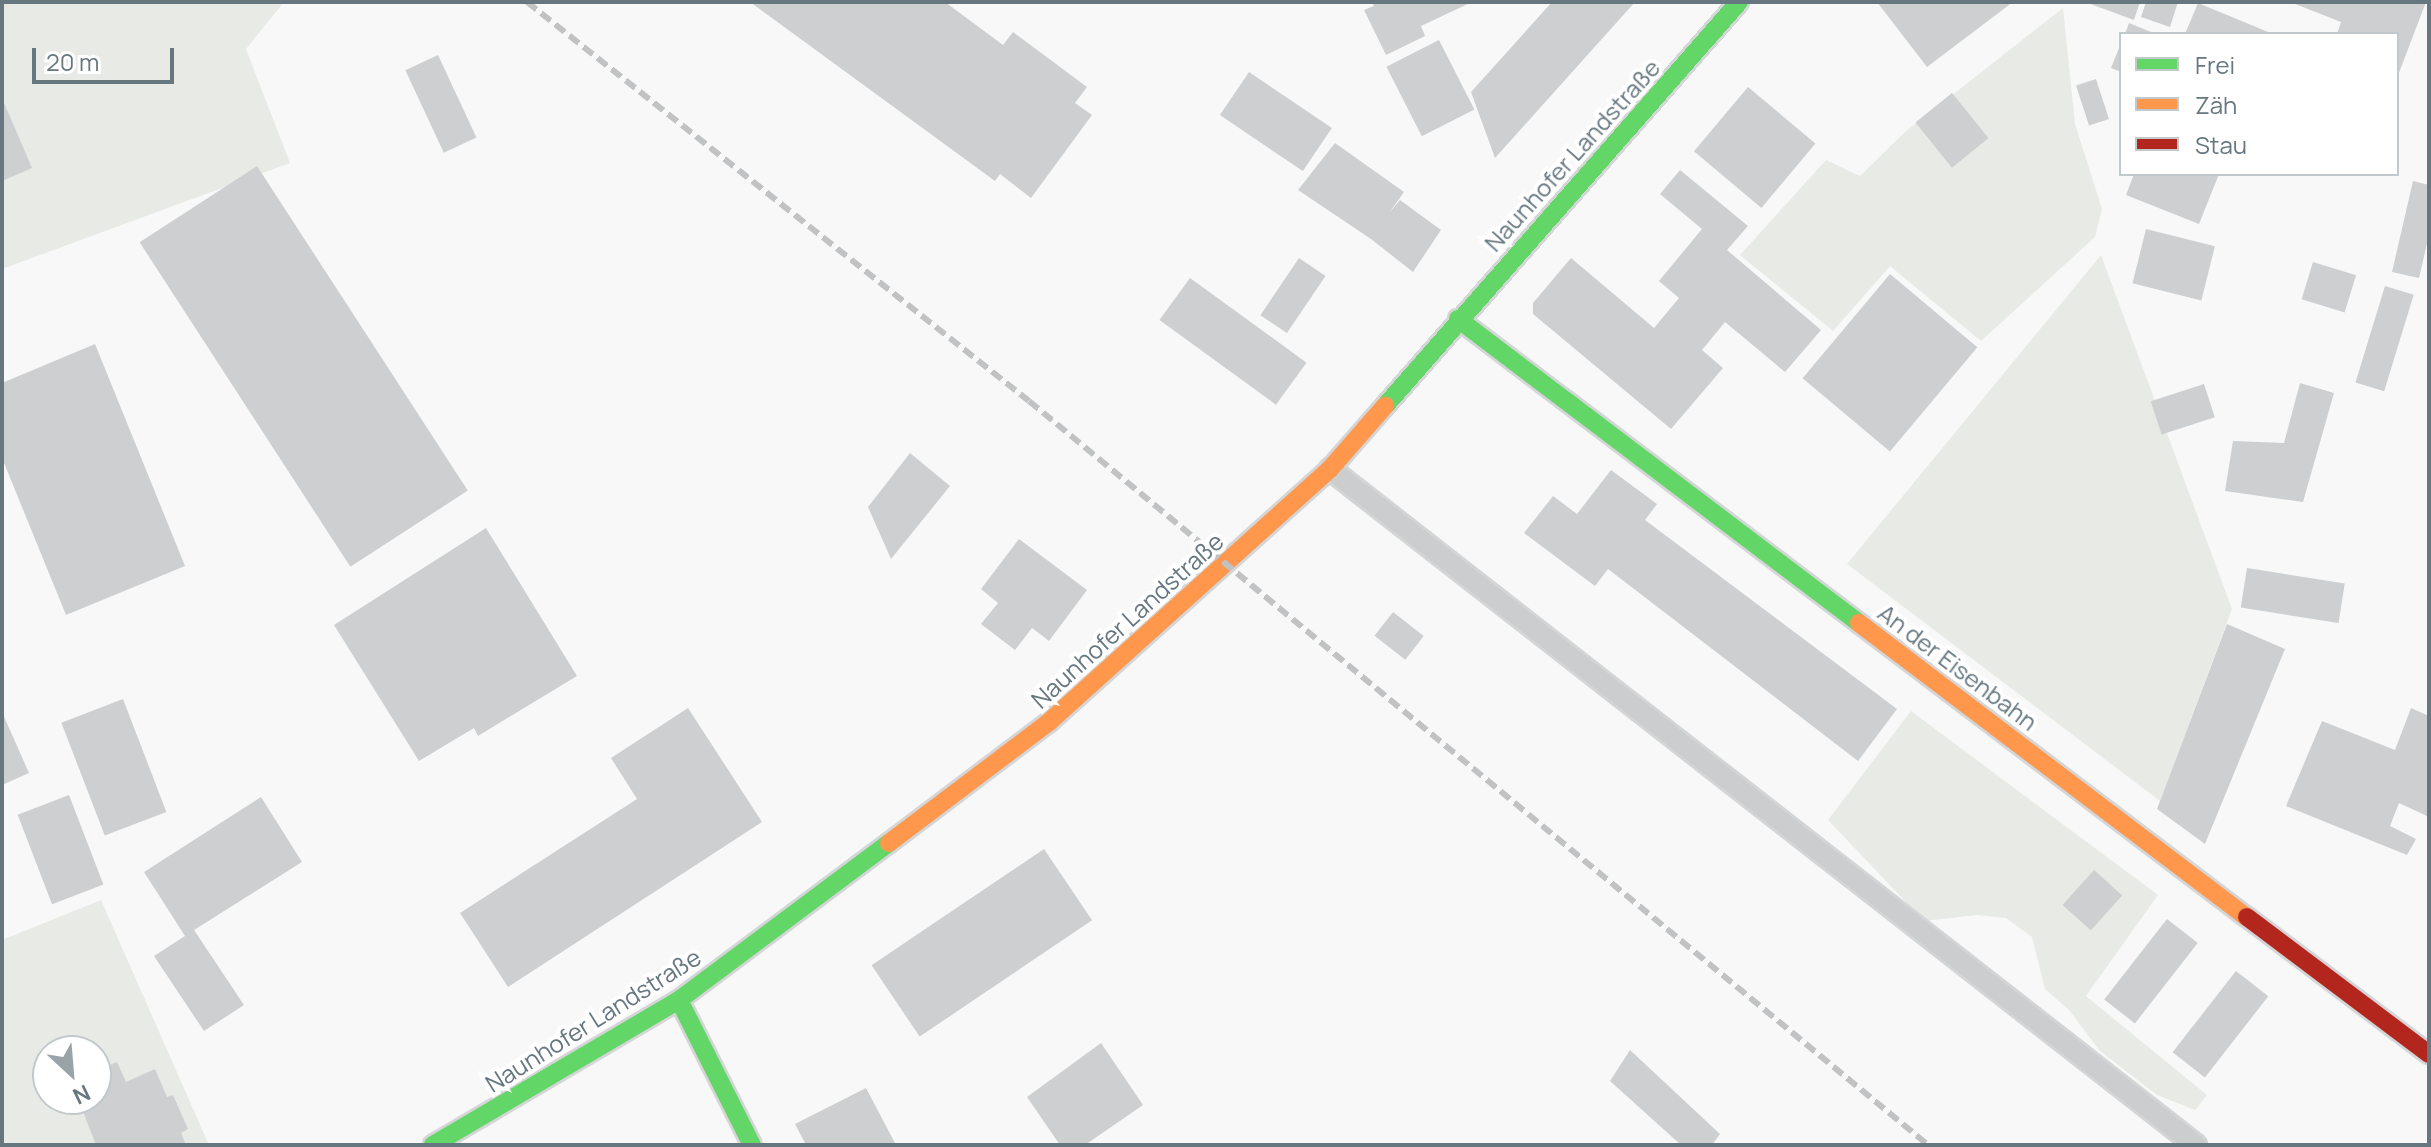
<!DOCTYPE html>
<meta charset="utf-8">
<style>
body{margin:0}
#map{position:relative;width:2431px;height:1147px;overflow:hidden;background:#f8f8f8;font-family:Manrope,sans-serif}
div>[style]{position:absolute}
.green>*{inset:0;background:#e8eae6}
.building>*{inset:0;background:#cdcfd0;transform-origin:0 0}
.roads{filter:drop-shadow(2px 0 #d4d5d6) drop-shadow(-2px 0 #d4d5d6) drop-shadow(0 2px #d4d5d6) drop-shadow(0 -2px #d4d5d6)}
.lane>*{height:20px;margin:-10px;padding:0 10px;transform-origin:10px;border-radius:10px;background:#cbcdce}
.fast>*{height:18px;margin:-9px;padding:0 9px;transform-origin:9px;border-radius:9px;background:#63d668}
.slow>*{height:18px;margin:-9px;padding:0 9px;transform-origin:9px;border-radius:9px;background:#ff974d}
.jam>*{height:18px;margin:-9px;padding:0 9px;transform-origin:9px;border-radius:9px;background:#b3261e}
.rail>*{height:6px;margin-top:-3px;transform-origin:0;background:repeating-linear-gradient(90deg,#c1c2c3 0 12px,transparent 0 18px)}
span{translate:-50% -50%;white-space:nowrap;text-align:center;line-height:1.15;-webkit-text-stroke:8px #fff;paint-order:stroke}
.street-label{font-size:24px;color:#66777f}
.frame{position:absolute;inset:0;border:4px solid #66777f;pointer-events:none}
.legend{position:absolute;left:2119px;top:32px;width:280px;height:144px;box-sizing:border-box;background:#fff;border:2px solid #c2c9cc;margin:0;padding:10px 14px;list-style:none;font-size:24px;color:#66777f}
.legend li{display:flex;align-items:center;gap:16px;height:40px}
.legend b{width:40px;border:2px solid #c2c9cc}
.north{position:absolute;left:32px;top:1035px;width:80px;height:80px;box-sizing:border-box;background:#fff;border:2px solid #c2c9cc;border-radius:50%;rotate:154deg;font-size:22px;font-weight:700;line-height:32px;text-align:center;color:#66777f}
.north::after{content:'';display:block;margin:auto;width:28px;height:36px;background:#99a4a9;clip-path:polygon(50% 0,100% 100%,50% 72%,0 100%)}
.scale{position:absolute;left:32px;top:48px;width:142px;height:36px;box-sizing:border-box;border:4px solid #66777f;border-top:0;padding-left:10px;font-size:24px;line-height:28px;white-space:nowrap;color:#66777f;-webkit-text-stroke:6px #fff;paint-order:stroke}
</style>
<div id="map">
<div class="green">
<i style="clip-path:polygon(2px 2px,284px 2px,246px 49px,290px 163px,2px 269px)"></i>
<i style="clip-path:polygon(2063px 8px,2075px 124px,2102px 209px,2095px 237px,1981px 341px,1890px 266px,1833px 331px,1740px 255px,1826px 160px,1860px 176px,1905px 132px)"></i>
<i style="clip-path:polygon(2101px 255px,2232px 609px,2160px 801px,1847px 564px)"></i>
<i style="clip-path:polygon(1911px 711px,2158px 895px,2086px 996px,2207px 1095px,2195px 1110px,2157px 1095px,2100px 1051px,2069px 1010px,2045px 989px,2032px 937px,2006px 918px,1977px 915px,1924px 921px,1828px 820px)"></i>
<i style="clip-path:polygon(evenodd,101px 900px,209px 1145px,2px 1145px,2px 940px,101px 900px,48px 1051px,96px 1051px,96px 1099px,48px 1099px,48px 1051px)"></i>
</div>
<div class="building">
<i style="clip-path:polygon(750px 2px,945px 2px,1003px 45px,1013px 32px,1087px 87px,1075px 103px,1092px 115px,1031px 198px,1000px 174px,995px 181px)"></i>
<i style="clip-path:polygon(1372px 2px,1472px 2px,1421px 26px,1425px 36px,1386px 55px,1364px 10px,1374px 6px)"></i>
<i style="clip-path:polygon(1552px 2px,1635px 2px,1495px 158px,1471px 92px)"></i>
<i style="clip-path:polygon(1877px 2px,2013px 2px,1927px 67px)"></i>
<i style="clip-path:polygon(2085px 2px,2140px 2px,2134px 20px)"></i>
<i style="clip-path:polygon(2146px 2px,2178px 2px,2170px 27px,2141px 17px)"></i>
<i style="clip-path:polygon(2290px 2px,2426px 2px,2397px 78px,2397px 34px,2337px 34px,2341px 22px)"></i>
<i style="clip-path:polygon(2198px 3px,2273px 34px,2185px 34px)"></i>
<i style="clip-path:polygon(2129px 23px,2156px 34px,2125px 34px)"></i>
<i style="left:1439px;top:40px;width:78px;height:59px;rotate:63deg"></i>
<i style="clip-path:polygon(2121px 43px,2121px 72px,2111px 68px)"></i>
<i style="left:438px;top:55px;width:91px;height:36px;rotate:65deg"></i>
<i style="left:1249px;top:72px;width:100px;height:52px;rotate:34deg"></i>
<i style="left:2096px;top:79px;width:42px;height:21px;rotate:72deg"></i>
<i style="left:1748px;top:87px;width:88px;height:84px;rotate:40deg"></i>
<i style="left:1952px;top:93px;width:58px;height:47px;rotate:51deg"></i>
<i style="clip-path:polygon(2px 98px,32px 168px,2px 181px)"></i>
<i style="clip-path:polygon(1335px 143px,1404px 192px,1389px 213px,1400px 200px,1441px 230px,1413px 272px,1371px 239px,1298px 190px)"></i>
<i style="left:257px;top:166px;width:387px;height:140px;rotate:57deg"></i>
<i style="clip-path:polygon(1680px 170px,1748px 226px,1727px 250px,1821px 330px,1785px 372px,1725px 322px,1702px 350px,1723px 368px,1671px 429px,1533px 314px,1533px 303px,1571px 258px,1654px 328px,1679px 298px,1659px 281px,1702px 229px,1660px 194px)"></i>
<i style="clip-path:polygon(2134px 174px,2219px 174px,2199px 224px,2126px 195px)"></i>
<i style="clip-path:polygon(2413px 181px,2429px 185px,2429px 235px,2419px 278px,2392px 272px)"></i>
<i style="left:2146px;top:229px;width:71px;height:56px;rotate:14deg"></i>
<i style="left:1299px;top:258px;width:32px;height:69px;rotate:34deg"></i>
<i style="left:2313px;top:262px;width:45px;height:39px;rotate:17deg"></i>
<i style="left:1890px;top:274px;width:114px;height:136px;rotate:40deg"></i>
<i style="left:1190px;top:278px;width:144px;height:52px;rotate:36deg"></i>
<i style="left:2385px;top:286px;width:30px;height:101px;rotate:17deg"></i>
<i style="clip-path:polygon(95px 344px,185px 566px,66px 615px,2px 458px,2px 383px)"></i>
<i style="clip-path:polygon(2300px 383px,2334px 393px,2303px 502px,2225px 491px,2233px 441px,2284px 443px)"></i>
<i style="left:2204px;top:384px;width:35px;height:56px;rotate:72deg"></i>
<i style="clip-path:polygon(910px 453px,950px 486px,891px 559px,868px 507px)"></i>
<i style="clip-path:polygon(1611px 470px,1657px 504px,1645px 520px,1897px 709px,1858px 761px,1608px 569px,1595px 586px,1524px 533px,1553px 496px,1577px 514px)"></i>
<i style="clip-path:polygon(486px 528px,577px 676px,478px 736px,474px 728px,419px 761px,334px 625px)"></i>
<i style="clip-path:polygon(1019px 539px,1087px 590px,1049px 641px,1032px 628px,1015px 650px,981px 624px,998px 603px,981px 589px)"></i>
<i style="left:2247px;top:568px;width:99px;height:40px;rotate:9deg"></i>
<i style="left:1393px;top:612px;width:39px;height:30px;rotate:38deg"></i>
<i style="clip-path:polygon(2227px 624px,2285px 649px,2205px 844px,2157px 809px)"></i>
<i style="left:123px;top:699px;width:121px;height:66px;rotate:69deg"></i>
<i style="clip-path:polygon(688px 708px,762px 822px,508px 987px,460px 913px,637px 799px,611px 758px)"></i>
<i style="clip-path:polygon(2411px 708px,2429px 716px,2429px 817px,2399px 803px,2390px 826px,2416px 839px,2407px 855px,2286px 806px,2322px 721px,2395px 750px)"></i>
<i style="clip-path:polygon(2px 712px,29px 773px,2px 785px)"></i>
<i style="left:69px;top:795px;width:96px;height:55px;rotate:69deg"></i>
<i style="clip-path:polygon(261px 797px,302px 862px,194px 930px,244px 1005px,204px 1031px,154px 956px,185px 936px,144px 872px)"></i>
<i style="left:1044px;top:849px;width:86px;height:208px;rotate:56deg"></i>
<i style="left:2094px;top:870px;width:38px;height:47px;rotate:42deg"></i>
<i style="left:2167px;top:919px;width:39px;height:102px;rotate:38deg"></i>
<i style="left:2236px;top:971px;width:41px;height:103px;rotate:38deg"></i>
<i style="clip-path:polygon(1101px 1043px,1143px 1105px,1085px 1145px,1060px 1145px,1027px 1097px)"></i>
<i style="clip-path:polygon(1630px 1050px,1720px 1134px,1712px 1145px,1681px 1145px,1610px 1081px)"></i>
<i style="clip-path:polygon(117px 1062px,126px 1082px,155px 1069px,167px 1097px,173px 1095px,188px 1129px,181px 1133px,186px 1145px,96px 1145px,78px 1099px,96px 1099px,96px 1071px)"></i>
<i style="clip-path:polygon(866px 1088px,896px 1145px,806px 1145px,795px 1124px)"></i>
</div>
<div class="roads">
<div class="lane">
<i style="left:1330px;top:469px;width:1099px;rotate:37.98deg"></i>
</div>
<div class="fast">
<i style="left:1458px;top:319px;width:503px;rotate:37.17deg"></i>
<i style="left:1385px;top:406px;width:537px;rotate:-48.77deg"></i>
<i style="left:679px;top:1000px;width:162px;rotate:63.3deg"></i>
<i style="left:433px;top:1145px;width:286px;rotate:-30.5deg"></i>
<i style="left:679px;top:1000px;width:262px;rotate:-36.8deg"></i>
</div>
<div class="slow">
<i style="left:1859px;top:623px;width:487px;rotate:37.2deg"></i>
<i style="left:889px;top:843px;width:201px;rotate:-37.1deg"></i>
<i style="left:1049px;top:722px;width:378px;rotate:-42deg"></i>
<i style="left:1330px;top:469px;width:84px;rotate:-48.9deg"></i>
</div>
<div class="jam">
<i style="left:2247px;top:917px;width:228px;rotate:37deg"></i>
</div>
</div>
<div class="rail">
<i style="left:527px;top:2px;width:641px;rotate:38.48deg"></i>
<i style="left:1029px;top:401px;width:1167px;rotate:39.61deg"></i>
</div>
<div class="street-label">
<span style="left:1572px;top:155px;rotate:-48deg">Naunhofer Landstraße</span>
<span style="left:1127px;top:620px;rotate:-42deg">Naunhofer Landstraße</span>
<span style="left:1958px;top:667px;rotate:37deg">An der Eisenbahn</span>
<span style="left:593px;top:1020px;rotate:-32deg">Naunhofer Landstraße</span>
</div>
<div class="frame"></div>
<ul class="legend">
<li><b style="height:10px;background:#63d668"></b>Frei</li>
<li><b style="height:10px;background:#ff974d"></b>Zäh</li>
<li><b style="height:10px;background:#b3261e"></b>Stau</li>
</ul>
<div class="north">N</div>
<div class="scale">20 m</div>
</div>
